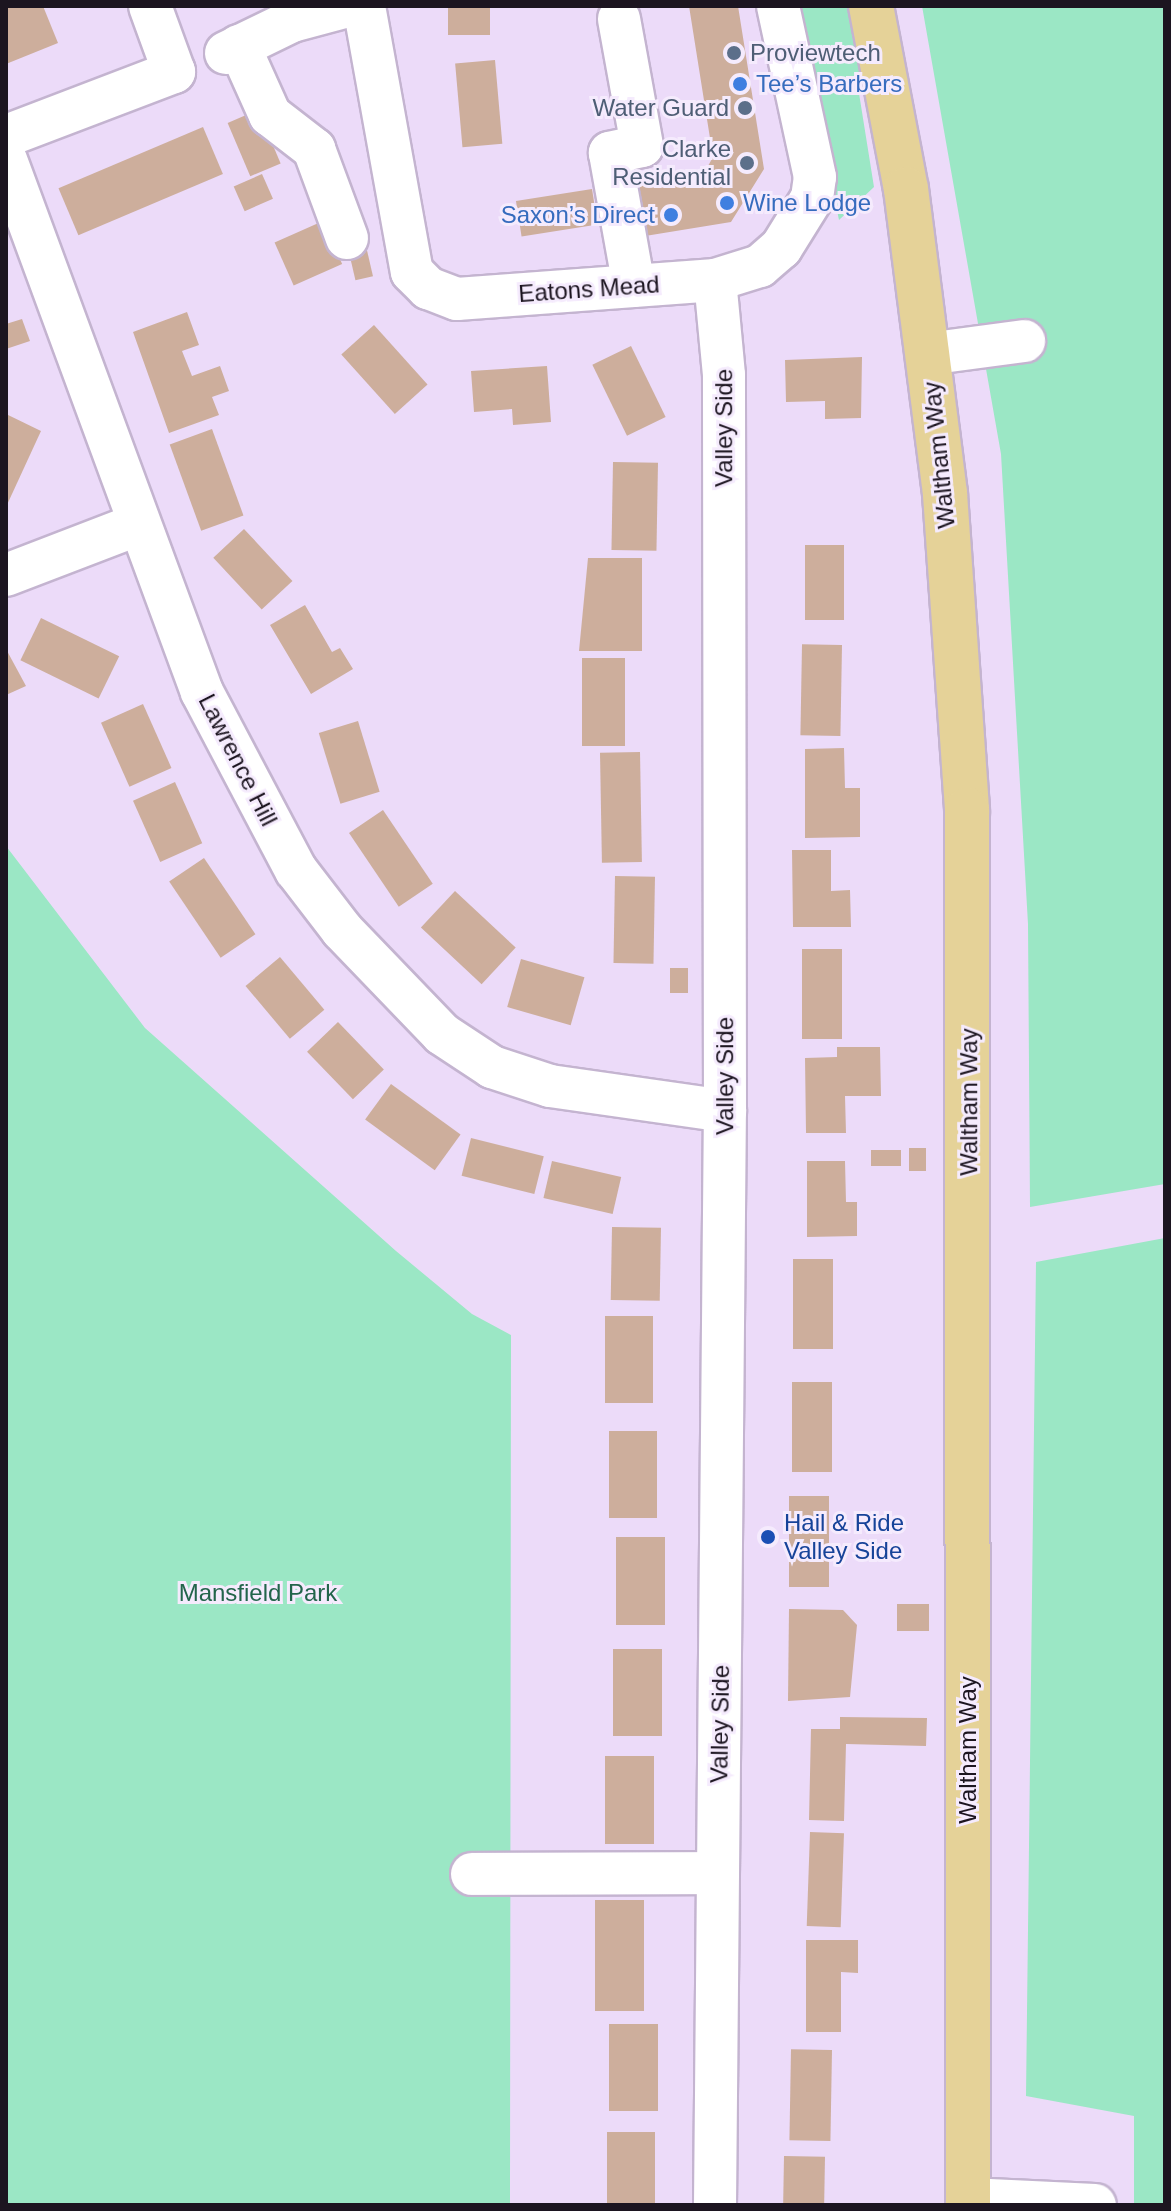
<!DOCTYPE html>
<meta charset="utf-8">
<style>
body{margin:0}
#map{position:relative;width:1171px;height:2211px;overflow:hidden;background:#ecdbf9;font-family:Helvetica,sans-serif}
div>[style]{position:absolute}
.green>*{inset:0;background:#9be7c5}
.building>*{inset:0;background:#cdae9c;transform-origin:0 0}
.roads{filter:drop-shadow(2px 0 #c4b4d0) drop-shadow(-2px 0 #c4b4d0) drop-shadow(0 2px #c4b4d0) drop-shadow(0 -2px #c4b4d0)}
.minor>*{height:42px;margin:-21px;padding:0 21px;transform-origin:21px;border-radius:21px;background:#fff}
.major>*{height:44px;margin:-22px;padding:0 22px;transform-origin:22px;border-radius:22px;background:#e5d298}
.dots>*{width:22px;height:22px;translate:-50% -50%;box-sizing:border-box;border:4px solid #f5ebfd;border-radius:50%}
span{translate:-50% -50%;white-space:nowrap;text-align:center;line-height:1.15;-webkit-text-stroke:6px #f5ebfd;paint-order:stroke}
.service-label{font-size:24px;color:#4e5e75}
.left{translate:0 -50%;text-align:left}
.right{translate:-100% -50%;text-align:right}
.shop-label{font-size:24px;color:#366cbe}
.street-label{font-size:24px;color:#1c1520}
.transit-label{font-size:24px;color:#164399}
.park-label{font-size:24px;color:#22654b}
.frame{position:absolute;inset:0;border:8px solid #1c1520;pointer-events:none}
</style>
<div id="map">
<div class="green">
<i style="clip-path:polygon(794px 6px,853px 6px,868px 84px,858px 87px,874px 187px,839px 220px)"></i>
<i style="clip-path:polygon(922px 6px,1165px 6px,1165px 1184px,1030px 1207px,1028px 924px,1001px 454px)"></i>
<i style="clip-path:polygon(6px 846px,145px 1028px,396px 1251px,472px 1314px,511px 1335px,510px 2205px,6px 2205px)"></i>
<i style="clip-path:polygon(1165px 1238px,1165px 2205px,1134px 2205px,1134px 2116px,1026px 2096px,1036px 1262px)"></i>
</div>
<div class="building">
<i style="clip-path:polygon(6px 6px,43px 6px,58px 43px,6px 64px)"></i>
<i style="left:448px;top:6px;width:42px;height:29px"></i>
<i style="clip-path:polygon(689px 6px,738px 6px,764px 169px,731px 222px,639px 237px,631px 187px,703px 175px,713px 157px)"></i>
<i style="left:495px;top:60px;width:84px;height:40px;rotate:85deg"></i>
<i style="left:258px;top:110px;width:58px;height:33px;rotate:67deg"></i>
<i style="left:203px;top:127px;width:51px;height:157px;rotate:67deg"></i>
<i style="left:262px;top:174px;width:27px;height:31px;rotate:66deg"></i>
<i style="left:592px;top:189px;width:36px;height:77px;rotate:81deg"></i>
<i style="left:323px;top:221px;width:47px;height:53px;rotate:66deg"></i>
<i style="left:366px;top:246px;width:31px;height:18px;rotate:77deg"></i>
<i style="clip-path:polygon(187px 312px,199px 345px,182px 351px,192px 376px,220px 366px,229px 391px,212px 397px,219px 415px,169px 433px,133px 332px)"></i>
<i style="clip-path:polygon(22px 319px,30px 341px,6px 349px,6px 324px)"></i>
<i style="left:374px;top:325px;width:80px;height:44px;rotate:48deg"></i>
<i style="left:631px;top:346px;width:79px;height:43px;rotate:64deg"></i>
<i style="clip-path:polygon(862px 357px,861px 418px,825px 419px,825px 401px,786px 402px,785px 360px)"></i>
<i style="clip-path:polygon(547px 366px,551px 422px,513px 425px,512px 409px,474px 412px,471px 371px)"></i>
<i style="clip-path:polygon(6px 414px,41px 431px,6px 507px)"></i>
<i style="left:212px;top:429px;width:92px;height:45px;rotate:70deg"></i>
<i style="left:613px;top:462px;width:45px;height:88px;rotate:1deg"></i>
<i style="left:244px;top:529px;width:71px;height:42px;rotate:47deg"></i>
<i style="left:805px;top:545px;width:39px;height:75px"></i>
<i style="clip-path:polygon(588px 558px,642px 558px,642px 651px,579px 651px)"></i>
<i style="clip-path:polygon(305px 605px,332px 652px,340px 648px,353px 669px,311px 694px,270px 625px)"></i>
<i style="left:41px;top:618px;width:87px;height:47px;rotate:26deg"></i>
<i style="left:842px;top:645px;width:91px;height:40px;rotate:91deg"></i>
<i style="clip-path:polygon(6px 649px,26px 686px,6px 695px)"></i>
<i style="left:582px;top:658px;width:43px;height:88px"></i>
<i style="left:143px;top:704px;width:70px;height:46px;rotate:66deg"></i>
<i style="left:358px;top:721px;width:74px;height:41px;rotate:73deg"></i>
<i style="clip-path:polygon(844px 748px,845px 788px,860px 788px,860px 837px,805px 838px,805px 749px)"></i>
<i style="left:640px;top:752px;width:110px;height:40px;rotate:89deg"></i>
<i style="left:175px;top:782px;width:67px;height:46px;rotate:66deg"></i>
<i style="left:383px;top:810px;width:89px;height:41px;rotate:56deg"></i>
<i style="clip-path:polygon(792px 850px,831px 850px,831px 891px,850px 890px,851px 927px,793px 927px)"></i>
<i style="left:204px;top:858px;width:92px;height:42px;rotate:56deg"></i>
<i style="left:615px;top:876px;width:40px;height:87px;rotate:1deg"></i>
<i style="left:455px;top:891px;width:83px;height:50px;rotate:43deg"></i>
<i style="left:802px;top:949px;width:40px;height:90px"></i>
<i style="left:280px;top:957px;width:69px;height:45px;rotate:50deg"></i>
<i style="left:521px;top:959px;width:66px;height:50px;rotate:16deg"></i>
<i style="left:670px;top:968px;width:18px;height:25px"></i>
<i style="left:338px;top:1022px;width:66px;height:43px;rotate:46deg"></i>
<i style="clip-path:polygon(837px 1047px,880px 1047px,881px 1096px,845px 1096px,846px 1133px,806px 1133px,805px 1058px,837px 1057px)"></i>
<i style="left:391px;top:1084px;width:86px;height:44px;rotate:36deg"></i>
<i style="left:471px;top:1138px;width:75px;height:39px;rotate:14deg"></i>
<i style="left:909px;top:1148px;width:17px;height:23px"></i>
<i style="left:871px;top:1150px;width:30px;height:16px"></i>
<i style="left:552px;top:1161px;width:71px;height:38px;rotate:13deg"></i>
<i style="clip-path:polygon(807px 1161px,845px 1161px,846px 1202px,857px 1202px,857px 1236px,807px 1237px)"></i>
<i style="left:612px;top:1227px;width:49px;height:73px;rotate:1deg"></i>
<i style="left:793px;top:1259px;width:40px;height:90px"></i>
<i style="left:605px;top:1316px;width:48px;height:87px"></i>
<i style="left:792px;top:1382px;width:40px;height:90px"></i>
<i style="left:609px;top:1431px;width:48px;height:87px"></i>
<i style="left:789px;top:1496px;width:40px;height:91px"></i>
<i style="left:616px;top:1537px;width:49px;height:88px"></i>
<i style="left:897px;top:1604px;width:32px;height:27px"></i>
<i style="clip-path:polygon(789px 1609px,843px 1610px,857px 1625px,850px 1697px,788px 1701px)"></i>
<i style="left:613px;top:1649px;width:49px;height:87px"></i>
<i style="clip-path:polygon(840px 1717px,927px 1718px,926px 1746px,846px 1744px,844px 1821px,809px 1820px,811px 1729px,840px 1729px)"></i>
<i style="left:605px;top:1756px;width:49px;height:88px"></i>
<i style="left:810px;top:1832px;width:34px;height:94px;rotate:2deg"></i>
<i style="left:595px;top:1900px;width:49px;height:111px"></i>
<i style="clip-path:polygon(806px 1940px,858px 1940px,858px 1973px,841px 1972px,841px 2032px,806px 2032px)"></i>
<i style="left:609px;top:2024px;width:49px;height:87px"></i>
<i style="left:832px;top:2050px;width:91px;height:41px;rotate:91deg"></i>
<i style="left:607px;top:2132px;width:48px;height:73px"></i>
<i style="left:784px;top:2156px;width:41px;height:49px;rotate:1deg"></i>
</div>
<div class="roads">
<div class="minor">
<i style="left:364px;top:6px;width:270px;rotate:79.8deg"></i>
<i style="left:412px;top:272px;width:23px;rotate:45deg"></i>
<i style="left:428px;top:288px;width:31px;rotate:21deg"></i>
<i style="left:457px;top:299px;width:259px;rotate:-4.2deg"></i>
<i style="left:715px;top:280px;width:47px;rotate:-17.3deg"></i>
<i style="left:760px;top:266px;width:28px;rotate:-41deg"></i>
<i style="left:781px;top:248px;width:59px;rotate:-58.2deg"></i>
<i style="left:812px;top:198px;width:21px;rotate:-82deg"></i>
<i style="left:815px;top:177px;width:175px;rotate:-102.2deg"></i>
<i style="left:619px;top:19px;width:129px;rotate:79.7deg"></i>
<i style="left:642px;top:146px;width:33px;rotate:168deg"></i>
<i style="left:610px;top:153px;width:135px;rotate:79.8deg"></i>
<i style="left:239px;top:46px;width:76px;rotate:65.8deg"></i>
<i style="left:270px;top:115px;width:56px;rotate:37.7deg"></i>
<i style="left:314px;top:149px;width:95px;rotate:69.7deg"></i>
<i style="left:226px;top:53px;width:73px;rotate:-25.9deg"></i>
<i style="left:292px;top:21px;width:58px;rotate:-15deg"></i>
<i style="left:6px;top:136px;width:180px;rotate:-20.9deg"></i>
<i style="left:174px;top:72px;width:70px;rotate:-110deg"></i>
<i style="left:6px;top:160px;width:567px;rotate:69.78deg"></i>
<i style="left:202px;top:692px;width:201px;rotate:62.2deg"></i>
<i style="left:296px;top:870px;width:76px;rotate:52.5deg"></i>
<i style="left:342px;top:930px;width:144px;rotate:46.1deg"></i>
<i style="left:442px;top:1034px;width:60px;rotate:33.4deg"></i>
<i style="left:492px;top:1067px;width:61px;rotate:18.1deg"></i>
<i style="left:550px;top:1086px;width:177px;rotate:8.1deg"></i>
<i style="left:927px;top:354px;width:98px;rotate:-7.6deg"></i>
<i style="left:6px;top:575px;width:142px;rotate:-21deg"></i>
<i style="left:472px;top:1874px;width:246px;rotate:-0.2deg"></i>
<i style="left:968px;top:2199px;width:127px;rotate:2.7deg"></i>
<i style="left:715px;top:2205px;width:1094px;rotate:-89.48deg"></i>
<i style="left:725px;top:1111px;width:736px;rotate:-90.08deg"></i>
<i style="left:724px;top:375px;width:95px;rotate:-95.4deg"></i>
</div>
<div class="major">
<i style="left:871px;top:6px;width:186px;rotate:79.2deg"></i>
<i style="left:906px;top:189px;width:307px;rotate:82.7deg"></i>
<i style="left:945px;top:494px;width:317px;rotate:86deg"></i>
<i style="left:967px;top:810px;width:1395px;rotate:89.96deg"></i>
</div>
</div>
<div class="dots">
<i style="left:734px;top:53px;background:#5c6f8a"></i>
<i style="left:740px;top:84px;background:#3f7fe0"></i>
<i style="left:745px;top:108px;background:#5c6f8a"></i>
<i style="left:747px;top:163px;background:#5c6f8a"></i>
<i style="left:727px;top:203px;background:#3f7fe0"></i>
<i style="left:671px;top:215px;background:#3f7fe0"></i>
<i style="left:768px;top:1537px;background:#1a4fb4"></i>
</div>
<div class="service-label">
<span class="left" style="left:750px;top:53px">Proviewtech</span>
<span class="right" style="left:729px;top:108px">Water Guard</span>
<span class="right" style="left:731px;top:163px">Clarke<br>Residential</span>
</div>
<div class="shop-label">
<span class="left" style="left:756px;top:84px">Tee’s Barbers</span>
<span class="left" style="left:743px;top:203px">Wine Lodge</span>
<span class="right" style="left:655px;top:215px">Saxon’s Direct</span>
</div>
<div class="street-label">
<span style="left:589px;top:289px;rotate:-4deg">Eatons Mead</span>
<span style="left:724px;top:428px;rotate:-90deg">Valley Side</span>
<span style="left:939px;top:455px;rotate:-96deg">Waltham Way</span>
<span style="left:238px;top:760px;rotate:63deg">Lawrence Hill</span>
<span style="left:725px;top:1076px;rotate:-90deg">Valley Side</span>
<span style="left:969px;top:1102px;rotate:-90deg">Waltham Way</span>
<span style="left:720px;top:1724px;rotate:-89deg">Valley Side</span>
<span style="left:968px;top:1750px;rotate:-90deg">Waltham Way</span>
</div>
<div class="transit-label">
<span class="left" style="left:784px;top:1537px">Hail &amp; Ride<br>Valley Side</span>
</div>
<div class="park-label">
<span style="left:258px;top:1593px">Mansfield Park</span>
</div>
<div class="frame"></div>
</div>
